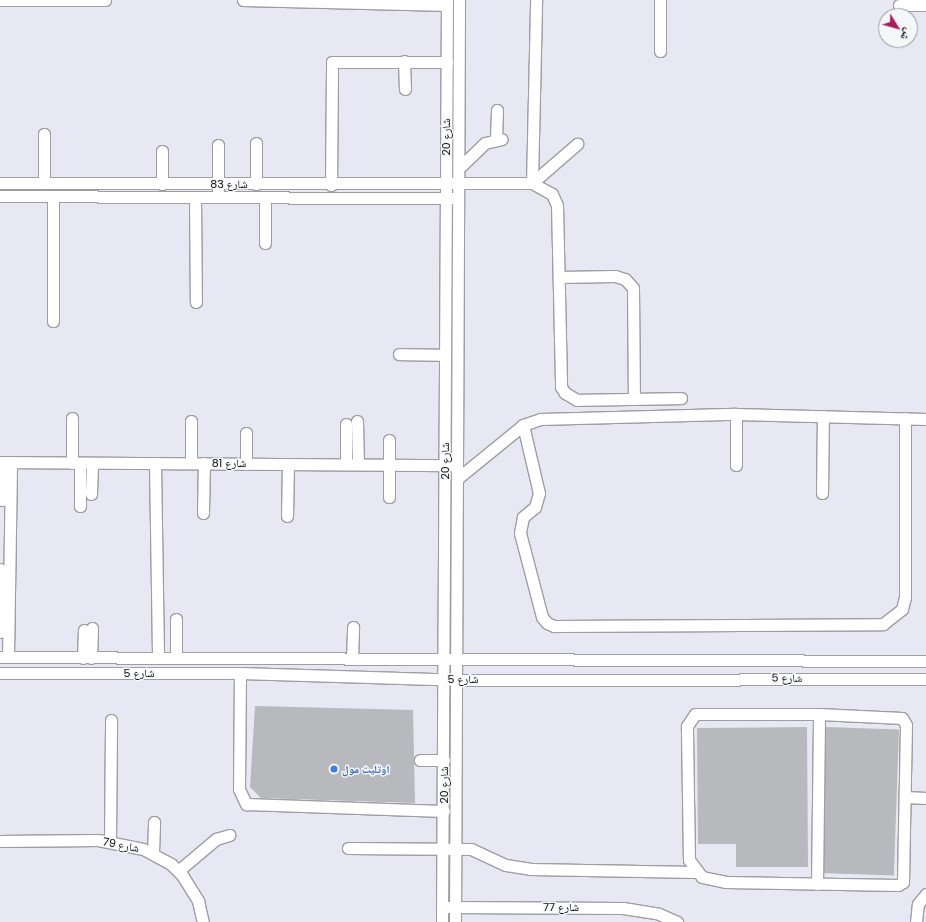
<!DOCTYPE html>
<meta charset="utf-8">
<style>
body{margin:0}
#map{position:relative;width:926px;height:922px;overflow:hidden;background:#f5f6f9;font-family:Poppins,"Noto Naskh Arabic",sans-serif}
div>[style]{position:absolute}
.built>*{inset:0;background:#e7e8f3}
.building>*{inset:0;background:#b8b9bc;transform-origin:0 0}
.roads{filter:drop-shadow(1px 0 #9e9ea2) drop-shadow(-1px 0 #9e9ea2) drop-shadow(0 1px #9e9ea2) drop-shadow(0 -1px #9e9ea2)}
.minor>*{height:11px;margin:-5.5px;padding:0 5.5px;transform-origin:5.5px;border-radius:5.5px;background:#fff}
.dots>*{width:11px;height:11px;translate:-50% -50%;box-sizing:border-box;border:2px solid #f5f6f9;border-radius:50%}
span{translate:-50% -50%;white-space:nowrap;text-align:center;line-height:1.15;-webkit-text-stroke:3px #f5f6f9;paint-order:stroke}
.street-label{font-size:11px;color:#0d0d0e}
.shop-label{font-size:11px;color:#366cbe;font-weight:700}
.left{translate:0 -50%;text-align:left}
.north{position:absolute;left:878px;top:8px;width:40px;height:40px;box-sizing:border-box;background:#f5f6f9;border:1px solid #98999b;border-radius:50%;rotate:127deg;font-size:11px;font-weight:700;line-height:16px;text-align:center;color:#0d0d0e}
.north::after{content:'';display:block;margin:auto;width:14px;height:18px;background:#aa1d5c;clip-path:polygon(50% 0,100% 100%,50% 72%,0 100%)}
</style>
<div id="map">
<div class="built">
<i style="clip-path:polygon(evenodd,0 0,926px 0,926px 922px,0 922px,0 0,886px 16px,910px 16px,910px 40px,886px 40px,886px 16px)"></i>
</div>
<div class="building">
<i style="clip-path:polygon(255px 706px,413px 710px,415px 803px,261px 798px,250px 787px)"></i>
<i style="clip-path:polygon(807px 727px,808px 867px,736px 867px,736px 844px,698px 844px,697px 728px)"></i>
<i style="left:826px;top:727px;width:73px;height:146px;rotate:2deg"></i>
</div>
<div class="roads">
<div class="minor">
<i style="left:0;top:0;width:105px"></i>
<i style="left:243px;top:0;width:204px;rotate:1.4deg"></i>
<i style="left:899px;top:5px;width:27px"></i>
<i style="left:660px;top:51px;width:51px;rotate:-90deg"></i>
<i style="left:404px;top:61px;width:28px;rotate:88deg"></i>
<i style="left:44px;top:134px;width:49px;rotate:90deg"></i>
<i style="left:496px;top:139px;width:29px;rotate:-88deg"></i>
<i style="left:256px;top:143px;width:41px;rotate:90deg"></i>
<i style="left:218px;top:145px;width:45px;rotate:90deg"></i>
<i style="left:162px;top:151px;width:33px;rotate:90deg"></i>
<i style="left:459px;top:168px;width:36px;rotate:-44deg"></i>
<i style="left:485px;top:143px;width:17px;rotate:-13deg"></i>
<i style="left:0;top:183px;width:532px"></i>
<i style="left:532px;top:183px;width:23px;rotate:29deg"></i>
<i style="left:552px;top:194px;width:12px;rotate:66deg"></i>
<i style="left:557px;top:205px;width:182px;rotate:88.7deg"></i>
<i style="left:561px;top:387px;width:7px;rotate:56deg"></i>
<i style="left:565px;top:393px;width:14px;rotate:30deg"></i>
<i style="left:577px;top:400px;width:104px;rotate:-1.1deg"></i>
<i style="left:532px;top:183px;width:183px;rotate:-88.7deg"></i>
<i style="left:532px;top:183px;width:60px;rotate:-40.9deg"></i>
<i style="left:331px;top:185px;width:123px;rotate:-89.5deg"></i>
<i style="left:332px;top:62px;width:115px"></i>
<i style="left:0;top:196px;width:453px;rotate:0.3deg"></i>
<i style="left:53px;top:196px;width:125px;rotate:90deg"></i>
<i style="left:195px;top:197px;width:105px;rotate:89.5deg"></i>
<i style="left:265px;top:197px;width:46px;rotate:90deg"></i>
<i style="left:559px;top:277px;width:56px;rotate:-1deg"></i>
<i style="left:615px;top:276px;width:10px;rotate:17deg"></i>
<i style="left:625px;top:279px;width:12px;rotate:48deg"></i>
<i style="left:633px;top:288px;width:111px;rotate:89.5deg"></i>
<i style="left:399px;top:354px;width:46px;rotate:1.2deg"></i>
<i style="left:736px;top:414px;width:51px;rotate:90deg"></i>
<i style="left:72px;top:418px;width:45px;rotate:90deg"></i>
<i style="left:191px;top:421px;width:42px;rotate:90deg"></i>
<i style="left:357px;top:421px;width:43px;rotate:88.7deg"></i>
<i style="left:346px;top:424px;width:40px;rotate:90deg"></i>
<i style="left:523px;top:425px;width:70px;rotate:76.8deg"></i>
<i style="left:539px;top:493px;width:15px;rotate:106deg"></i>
<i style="left:535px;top:507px;width:16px;rotate:140deg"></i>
<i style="left:523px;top:517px;width:16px;rotate:101deg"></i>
<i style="left:520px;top:533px;width:87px;rotate:75.3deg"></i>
<i style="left:542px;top:617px;width:8px;rotate:50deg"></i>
<i style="left:547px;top:623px;width:8px;rotate:23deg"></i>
<i style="left:554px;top:626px;width:329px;rotate:-0.3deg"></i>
<i style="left:883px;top:624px;width:24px;rotate:-38deg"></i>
<i style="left:902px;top:609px;width:12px;rotate:-76deg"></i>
<i style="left:905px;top:597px;width:179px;rotate:-90deg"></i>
<i style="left:389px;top:440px;width:57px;rotate:90deg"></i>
<i style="left:0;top:462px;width:451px;rotate:0.4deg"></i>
<i style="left:155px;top:463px;width:195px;rotate:89.1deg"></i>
<i style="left:246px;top:464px;width:31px;rotate:-90deg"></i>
<i style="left:458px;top:478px;width:84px;rotate:-39.2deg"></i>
<i style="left:523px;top:425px;width:18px;rotate:-19deg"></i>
<i style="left:540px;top:419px;width:196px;rotate:-1.5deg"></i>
<i style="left:736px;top:414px;width:190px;rotate:1.5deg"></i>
<i style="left:822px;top:493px;width:77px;rotate:-89.3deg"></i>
<i style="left:91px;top:494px;width:31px;rotate:-88deg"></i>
<i style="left:2px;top:500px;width:38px;rotate:-90deg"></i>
<i style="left:80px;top:506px;width:43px;rotate:-90deg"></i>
<i style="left:203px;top:513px;width:50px;rotate:-88.9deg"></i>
<i style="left:287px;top:516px;width:52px;rotate:-88.9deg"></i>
<i style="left:0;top:569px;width:63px;rotate:90deg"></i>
<i style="left:0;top:657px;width:926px;rotate:0.25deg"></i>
<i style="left:8px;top:657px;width:195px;rotate:-89.1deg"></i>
<i style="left:83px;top:658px;width:28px;rotate:-88deg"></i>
<i style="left:91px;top:658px;width:30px;rotate:-88deg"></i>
<i style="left:176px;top:658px;width:39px;rotate:-90deg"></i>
<i style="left:352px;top:659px;width:32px;rotate:-88deg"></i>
<i style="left:0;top:673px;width:240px"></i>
<i style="left:240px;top:673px;width:218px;rotate:1.8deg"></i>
<i style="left:458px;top:680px;width:468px;rotate:-0.1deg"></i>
<i style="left:240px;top:673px;width:116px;rotate:90.5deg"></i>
<i style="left:239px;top:789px;width:17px;rotate:65deg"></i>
<i style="left:246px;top:804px;width:198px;rotate:2deg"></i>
<i style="left:695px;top:714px;width:124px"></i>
<i style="left:819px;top:714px;width:83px;rotate:2.8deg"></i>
<i style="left:902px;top:718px;width:8px;rotate:60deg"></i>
<i style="left:906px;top:725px;width:157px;rotate:91.1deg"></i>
<i style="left:903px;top:882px;width:6px;rotate:149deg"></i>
<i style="left:898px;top:885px;width:172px;rotate:-179deg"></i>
<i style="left:726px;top:882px;width:25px;rotate:-168deg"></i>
<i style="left:702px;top:877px;width:21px;rotate:-127deg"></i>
<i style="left:689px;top:860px;width:134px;rotate:-90.9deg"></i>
<i style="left:687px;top:726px;width:14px;rotate:-56deg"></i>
<i style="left:420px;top:760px;width:24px"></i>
<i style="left:905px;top:797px;width:21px;rotate:3deg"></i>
<i style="left:0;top:841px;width:98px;rotate:-0.6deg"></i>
<i style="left:98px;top:840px;width:46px;rotate:11.3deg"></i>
<i style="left:143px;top:849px;width:32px;rotate:28deg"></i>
<i style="left:171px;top:864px;width:16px;rotate:45deg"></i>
<i style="left:182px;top:875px;width:31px;rotate:58deg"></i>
<i style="left:198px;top:901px;width:22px;rotate:77deg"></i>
<i style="left:110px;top:842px;width:122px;rotate:-89.5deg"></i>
<i style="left:348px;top:848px;width:123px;rotate:0.5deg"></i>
<i style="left:471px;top:849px;width:38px;rotate:25deg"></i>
<i style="left:506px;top:865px;width:24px;rotate:9deg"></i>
<i style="left:530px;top:869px;width:166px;rotate:1deg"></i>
<i style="left:153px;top:853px;width:31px;rotate:-88deg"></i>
<i style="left:178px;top:871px;width:50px;rotate:-40.1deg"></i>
<i style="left:216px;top:839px;width:14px;rotate:-17deg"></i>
<i style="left:817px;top:884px;width:170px;rotate:-89.3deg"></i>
<i style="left:448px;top:907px;width:175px;rotate:0.3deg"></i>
<i style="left:623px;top:908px;width:36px;rotate:9deg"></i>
<i style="left:659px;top:914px;width:20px;rotate:24deg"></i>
<i style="left:442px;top:922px;width:922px;rotate:-89.69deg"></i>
<i style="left:455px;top:922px;width:922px;rotate:-89.75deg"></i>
<i style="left:916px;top:922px;width:18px;rotate:-84deg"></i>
<i style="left:918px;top:904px;width:13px;rotate:-51deg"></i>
</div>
</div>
<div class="dots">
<i style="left:334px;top:769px;background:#3f7fe0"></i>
</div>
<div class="street-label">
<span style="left:446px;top:137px;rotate:-90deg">شارع 20</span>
<span style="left:229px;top:184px">شارع 83</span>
<span style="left:445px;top:461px;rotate:-90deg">شارع 20</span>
<span style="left:229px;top:463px">شارع 81</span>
<span style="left:139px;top:673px">شارع 5</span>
<span style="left:787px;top:678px;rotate:1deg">شارع 5</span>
<span style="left:463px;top:679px">شارع 5</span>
<span style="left:444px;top:785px;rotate:-90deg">شارع 20</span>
<span style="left:121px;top:845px;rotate:11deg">شارع 79</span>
<span style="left:561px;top:907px">شارع 77</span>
</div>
<div class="shop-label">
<span class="left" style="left:342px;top:769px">اوتليت مول</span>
</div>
<div class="north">ش</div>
</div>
